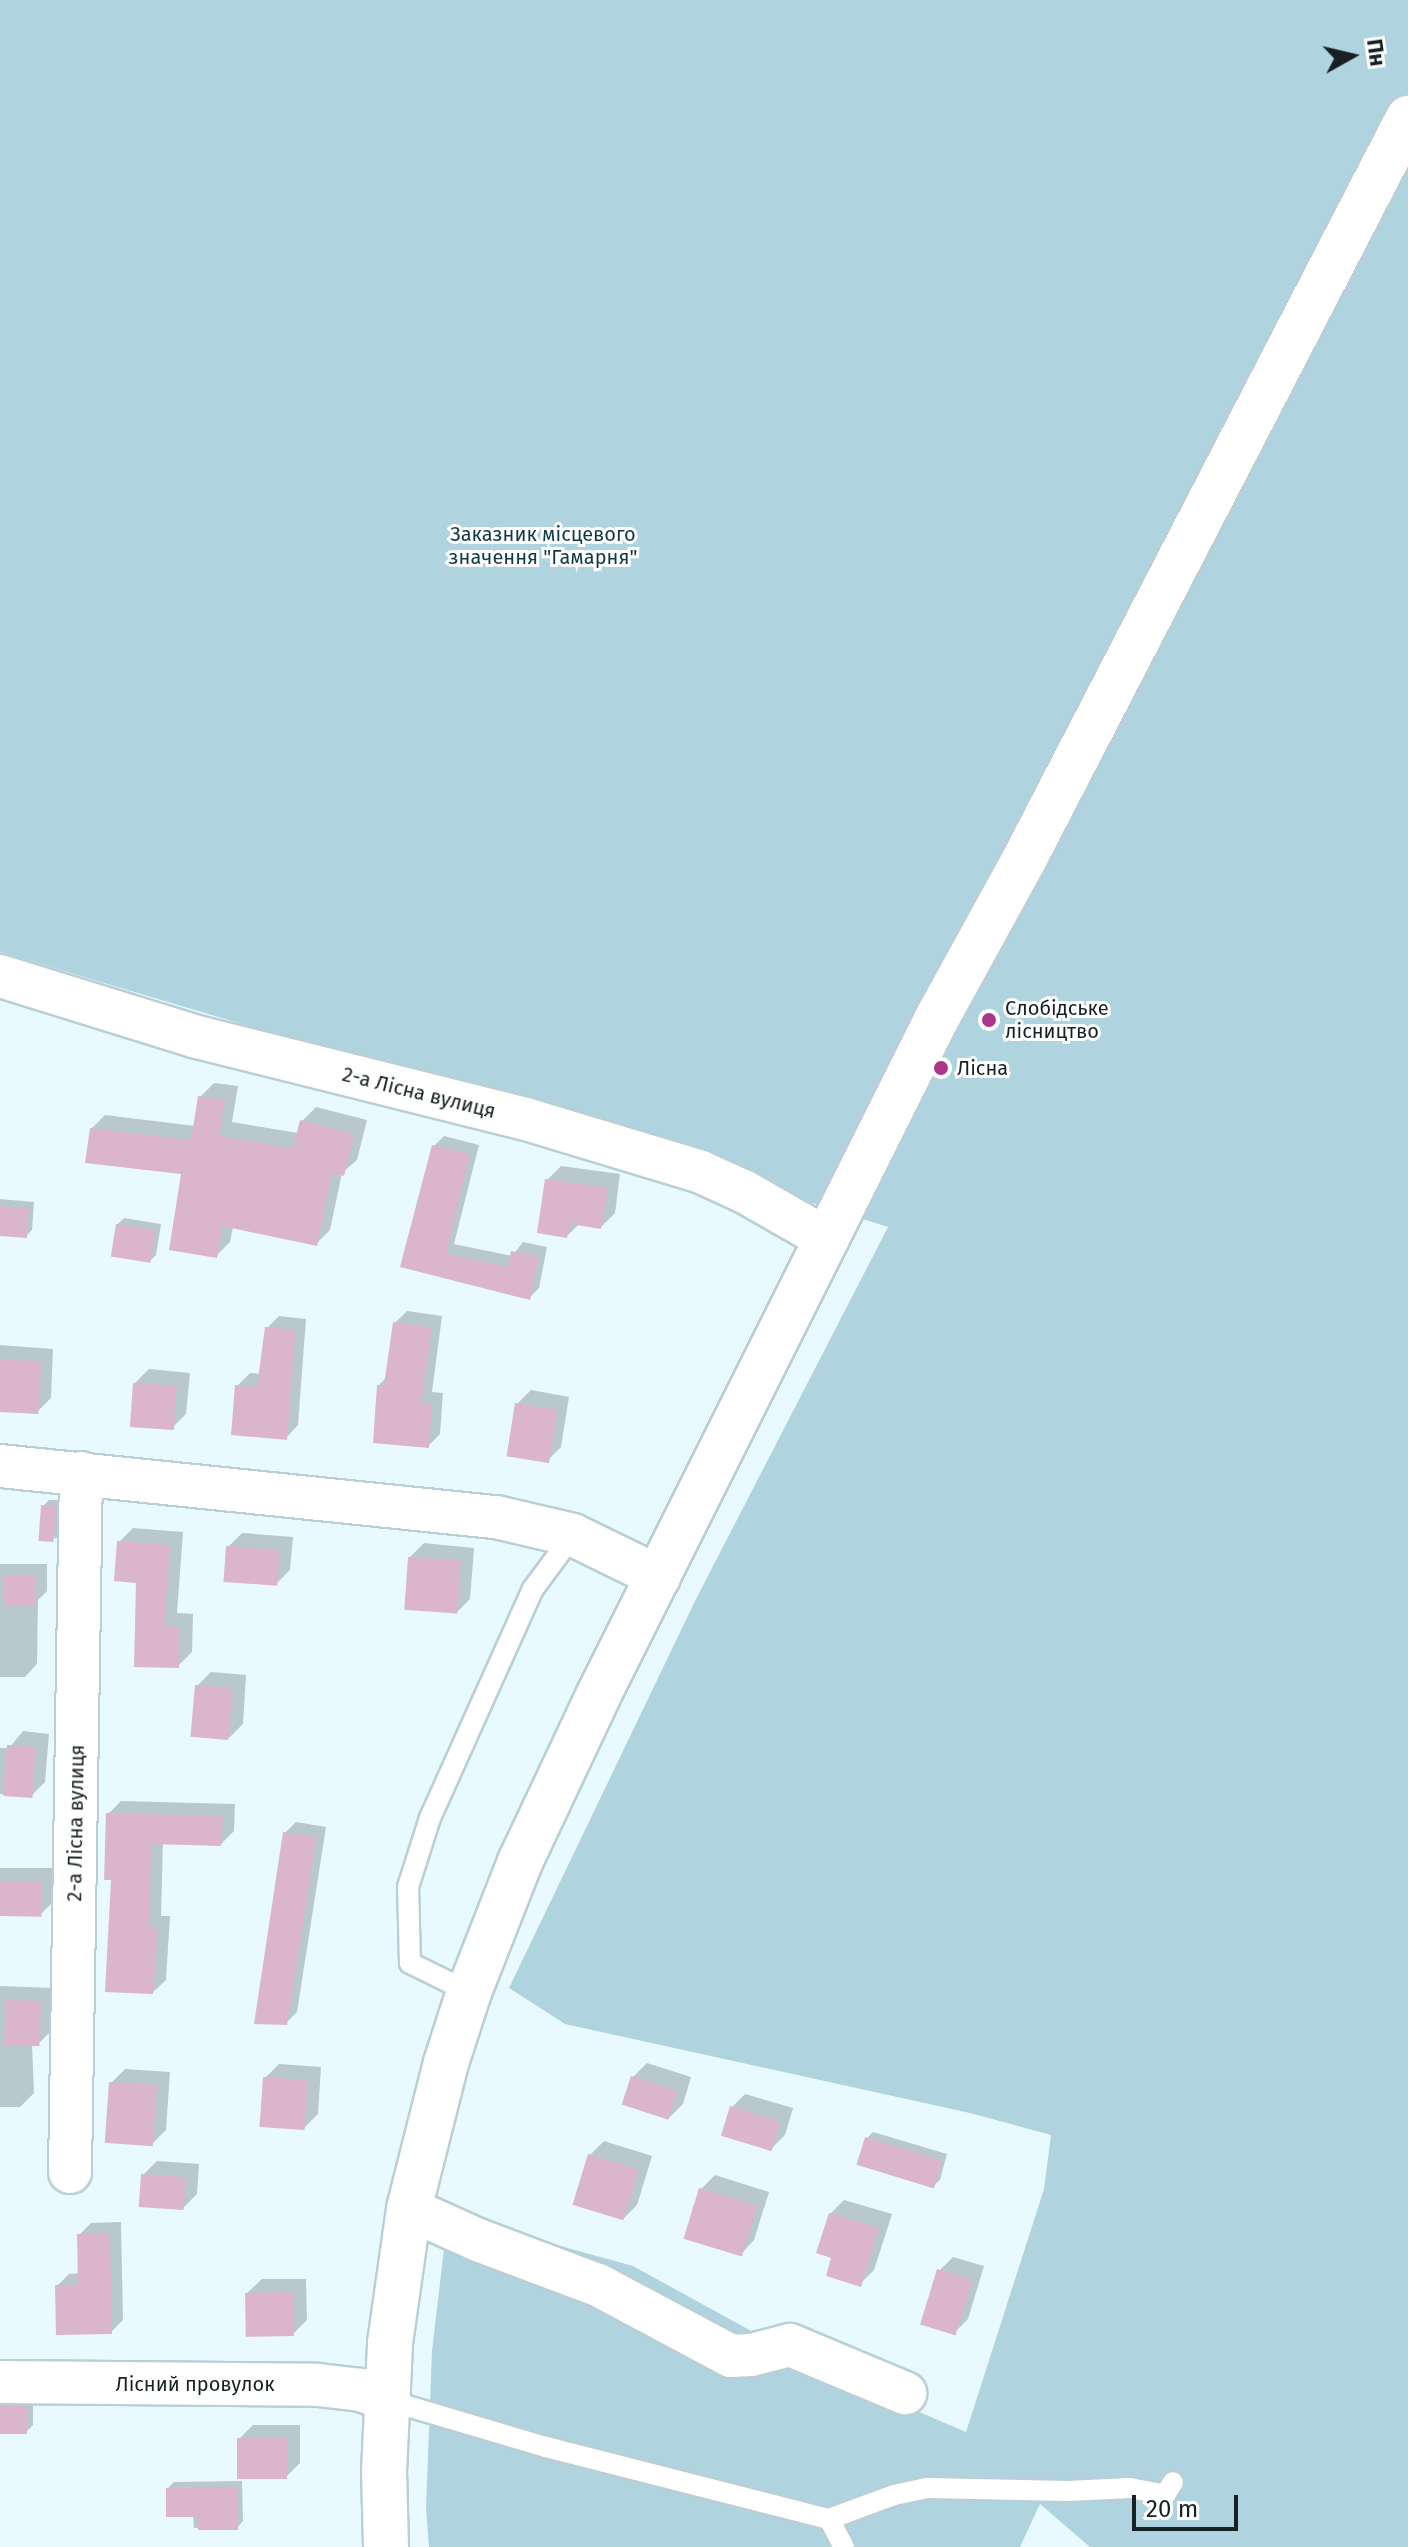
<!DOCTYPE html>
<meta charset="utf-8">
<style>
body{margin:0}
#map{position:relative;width:1408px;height:2547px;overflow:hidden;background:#e8faff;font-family:"Fira Sans",sans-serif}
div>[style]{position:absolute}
.green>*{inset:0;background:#b0d4df}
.shadow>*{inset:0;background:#0003}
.building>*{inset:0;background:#dab5cb;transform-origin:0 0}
.roads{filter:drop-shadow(2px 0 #b9cfd5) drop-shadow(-2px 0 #b9cfd5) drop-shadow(0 2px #b9cfd5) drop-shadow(0 -2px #b9cfd5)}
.lane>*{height:20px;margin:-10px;padding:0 10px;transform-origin:10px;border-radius:10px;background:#fff}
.street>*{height:42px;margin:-21px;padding:0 21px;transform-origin:21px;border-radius:21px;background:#fff}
.secondary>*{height:44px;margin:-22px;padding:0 22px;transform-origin:22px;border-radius:22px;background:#fff}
.dots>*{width:22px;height:22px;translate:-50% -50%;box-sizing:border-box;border:4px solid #fff;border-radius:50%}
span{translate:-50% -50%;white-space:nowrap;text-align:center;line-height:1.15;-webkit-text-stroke:6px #fff;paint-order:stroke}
.park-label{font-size:20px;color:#0f3a44}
.poi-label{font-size:20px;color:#172022}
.left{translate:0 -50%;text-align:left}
.street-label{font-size:20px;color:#172022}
.north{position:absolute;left:1312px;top:16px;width:80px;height:80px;-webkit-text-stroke:6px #fff;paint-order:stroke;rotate:82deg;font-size:22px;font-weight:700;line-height:32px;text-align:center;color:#172022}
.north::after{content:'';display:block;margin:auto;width:28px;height:36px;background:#172022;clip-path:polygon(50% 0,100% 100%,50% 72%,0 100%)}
.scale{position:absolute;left:1132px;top:2495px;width:106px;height:36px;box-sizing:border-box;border:4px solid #172022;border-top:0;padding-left:10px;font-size:24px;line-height:28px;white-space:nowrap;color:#172022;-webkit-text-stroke:6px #fff;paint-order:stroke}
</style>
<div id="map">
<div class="green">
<i style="clip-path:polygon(0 0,1408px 0,1408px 2547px,1090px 2547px,1040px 2504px,1020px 2547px,429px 2547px,426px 2508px,432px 2351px,448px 2215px,633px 2266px,828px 2373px,966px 2432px,1044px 2189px,1051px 2135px,970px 2113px,565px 2024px,509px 1988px,696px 1599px,888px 1227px,366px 1061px,0 952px)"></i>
</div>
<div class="shadow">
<i style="clip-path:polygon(214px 1083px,238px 1086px,232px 1122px,298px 1133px,302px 1121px,316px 1107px,367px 1120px,357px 1160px,342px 1173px,330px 1230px,316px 1244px,233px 1227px,230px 1242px,216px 1256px,183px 1172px,91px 1129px,105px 1115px,195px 1126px,200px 1097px)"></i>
<i style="clip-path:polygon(444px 1136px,479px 1145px,454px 1244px,512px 1256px,523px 1242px,547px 1247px,539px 1288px,529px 1298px,403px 1265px,434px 1146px)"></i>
<i style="clip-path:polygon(561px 1166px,620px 1174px,615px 1213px,601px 1227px,579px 1224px,567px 1236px,547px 1180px)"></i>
<i style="clip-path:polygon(0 1199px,34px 1202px,32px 1230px,26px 1236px,0 1234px)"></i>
<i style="clip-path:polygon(124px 1218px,161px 1224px,156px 1255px,150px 1261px,117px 1225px)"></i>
<i style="clip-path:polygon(407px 1311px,442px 1316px,432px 1392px,443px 1393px,440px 1434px,428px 1446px,379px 1385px,387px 1377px,395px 1323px)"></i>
<i style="clip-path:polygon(279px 1316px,306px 1319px,298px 1425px,286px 1438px,237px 1386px,250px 1373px,261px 1374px,267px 1328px)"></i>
<i style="clip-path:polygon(0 1345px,53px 1349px,51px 1398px,38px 1411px,0 1409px)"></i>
<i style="clip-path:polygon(149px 1369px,190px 1373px,186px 1414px,172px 1428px,135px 1383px)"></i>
<i style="clip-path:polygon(531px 1390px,569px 1397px,561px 1447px,547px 1461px,517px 1404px)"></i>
<i style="clip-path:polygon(49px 1500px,62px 1500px,62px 1533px,55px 1539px,43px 1506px)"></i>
<i style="clip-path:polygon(133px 1528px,183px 1532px,177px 1613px,193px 1614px,192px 1652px,178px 1666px,119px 1542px)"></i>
<i style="clip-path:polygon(242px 1533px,293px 1537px,290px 1570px,276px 1584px,228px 1547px)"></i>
<i style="clip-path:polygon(424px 1543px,474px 1548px,470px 1599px,456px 1613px,410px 1557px)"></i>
<i style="clip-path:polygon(0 1564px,47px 1564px,47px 1591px,38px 1600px,37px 1664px,25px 1677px,0 1677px)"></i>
<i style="clip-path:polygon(211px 1672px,246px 1675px,243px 1724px,229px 1738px,197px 1686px)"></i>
<i style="clip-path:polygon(23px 1731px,49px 1734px,45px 1782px,31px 1796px,0 1794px,0 1748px,9px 1748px)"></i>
<i style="clip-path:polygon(121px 1801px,235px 1804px,234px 1831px,221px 1844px,163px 1842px,161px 1916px,170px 1916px,166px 1980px,153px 1992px,113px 1878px,108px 1814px)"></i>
<i style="clip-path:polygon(296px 1822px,326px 1827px,297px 2012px,286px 2023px,285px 1833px)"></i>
<i style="clip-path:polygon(0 1868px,55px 1868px,55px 1900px,41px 1914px,0 1914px)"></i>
<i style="clip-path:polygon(0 1986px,54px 1988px,52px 2030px,38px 2044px,32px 2044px,34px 2093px,20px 2107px,0 2107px)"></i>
<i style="clip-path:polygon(647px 2063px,691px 2077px,683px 2104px,669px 2118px,633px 2077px)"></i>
<i style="clip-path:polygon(279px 2064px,321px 2067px,318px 2114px,304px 2128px,265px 2078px)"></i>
<i style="clip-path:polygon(125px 2069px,170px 2072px,166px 2130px,152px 2144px,111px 2083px)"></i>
<i style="clip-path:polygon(745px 2094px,793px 2108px,785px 2135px,771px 2149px,731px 2108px)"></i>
<i style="clip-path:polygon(873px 2132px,947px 2154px,940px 2180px,933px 2186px,867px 2138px)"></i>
<i style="clip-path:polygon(604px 2141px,652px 2156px,637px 2205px,623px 2219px,590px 2155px)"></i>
<i style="clip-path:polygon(157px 2161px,199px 2164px,197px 2194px,183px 2208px,143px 2175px)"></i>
<i style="clip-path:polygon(715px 2175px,769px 2192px,754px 2240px,741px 2254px,701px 2189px)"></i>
<i style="clip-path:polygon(844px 2200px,892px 2214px,874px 2270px,860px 2284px,833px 2256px,830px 2214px)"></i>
<i style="clip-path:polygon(121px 2222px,123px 2320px,111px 2332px,57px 2286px,69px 2274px,80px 2273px,79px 2235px,91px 2223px)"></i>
<i style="clip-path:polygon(953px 2257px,984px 2266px,968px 2319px,954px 2333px,939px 2271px)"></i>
<i style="clip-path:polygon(262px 2279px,306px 2279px,307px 2320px,293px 2334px,247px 2293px)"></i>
<i style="clip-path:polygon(33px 2400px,33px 2425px,26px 2432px,0 2432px,0 2403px)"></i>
<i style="clip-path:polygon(253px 2425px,300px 2425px,300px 2463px,286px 2477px,239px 2439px)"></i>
<i style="clip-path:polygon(242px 2481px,243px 2521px,237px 2528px,194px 2528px,193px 2515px,168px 2488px,174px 2482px)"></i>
</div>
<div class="building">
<i style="clip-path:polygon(198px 1096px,225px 1100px,219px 1136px,293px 1148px,300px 1120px,354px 1134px,344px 1176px,332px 1173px,317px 1246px,222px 1226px,217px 1258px,169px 1250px,181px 1174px,85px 1163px,90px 1128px,191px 1140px)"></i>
<i style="clip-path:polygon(432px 1145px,470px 1154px,446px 1254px,508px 1267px,511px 1251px,538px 1257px,530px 1300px,400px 1267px)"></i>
<i style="clip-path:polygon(545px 1179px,608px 1188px,601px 1229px,570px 1224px,567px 1238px,537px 1233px)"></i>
<i style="left:0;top:1206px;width:29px;height:30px;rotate:4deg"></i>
<i style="left:116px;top:1224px;width:40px;height:33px;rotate:9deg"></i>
<i style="clip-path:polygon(393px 1322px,432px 1328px,421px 1403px,432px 1404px,429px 1448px,373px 1443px,377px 1385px,384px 1385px)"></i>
<i style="clip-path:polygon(265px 1327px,295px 1330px,287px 1440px,231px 1435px,235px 1385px,257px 1387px)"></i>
<i style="left:0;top:1359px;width:41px;height:53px;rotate:3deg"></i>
<i style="left:133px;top:1383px;width:44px;height:44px;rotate:4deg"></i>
<i style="left:515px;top:1403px;width:43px;height:54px;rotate:9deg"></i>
<i style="left:41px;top:1505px;width:15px;height:36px;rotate:4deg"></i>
<i style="clip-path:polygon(117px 1541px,170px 1545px,164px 1626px,180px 1627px,179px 1668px,134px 1667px,136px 1583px,114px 1581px)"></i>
<i style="left:226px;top:1546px;width:54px;height:36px;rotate:4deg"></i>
<i style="left:408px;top:1557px;width:53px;height:53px;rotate:4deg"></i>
<i style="left:4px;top:1575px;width:31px;height:30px"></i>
<i style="left:195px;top:1685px;width:38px;height:52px;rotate:5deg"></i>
<i style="left:7px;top:1745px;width:29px;height:51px;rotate:4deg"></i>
<i style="clip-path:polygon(106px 1813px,223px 1816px,221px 1846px,151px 1844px,149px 1928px,158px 1928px,153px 1994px,105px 1992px,111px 1880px,104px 1880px)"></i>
<i style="clip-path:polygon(283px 1832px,316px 1837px,306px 1905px,287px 2025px,254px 2024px)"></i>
<i style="left:0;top:1881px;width:42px;height:35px;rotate:1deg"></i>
<i style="left:6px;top:2000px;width:35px;height:45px;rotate:2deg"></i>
<i style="left:631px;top:2076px;width:49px;height:30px;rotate:18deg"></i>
<i style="left:263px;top:2077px;width:45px;height:50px;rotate:4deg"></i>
<i style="left:109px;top:2082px;width:48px;height:61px;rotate:4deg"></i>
<i style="left:730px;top:2106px;width:53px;height:31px;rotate:17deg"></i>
<i style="left:865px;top:2137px;width:81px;height:29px;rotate:17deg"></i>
<i style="left:588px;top:2154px;width:53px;height:53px;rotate:17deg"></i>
<i style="left:141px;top:2174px;width:45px;height:33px;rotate:4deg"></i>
<i style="left:699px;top:2188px;width:61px;height:53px;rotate:17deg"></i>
<i style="clip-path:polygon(829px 2213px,879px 2228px,861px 2287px,826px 2276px,831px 2258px,816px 2253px)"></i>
<i style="clip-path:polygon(77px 2234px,110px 2234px,112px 2334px,56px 2335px,55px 2285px,78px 2285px)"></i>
<i style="left:937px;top:2269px;width:37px;height:58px;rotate:17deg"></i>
<i style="left:293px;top:2292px;width:44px;height:48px;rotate:89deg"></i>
<i style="left:0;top:2406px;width:27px;height:28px"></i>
<i style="left:287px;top:2438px;width:41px;height:50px;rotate:90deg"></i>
<i style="clip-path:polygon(237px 2487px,238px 2530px,198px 2530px,197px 2517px,166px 2517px,166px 2488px)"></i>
</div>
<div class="roads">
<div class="lane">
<i style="left:469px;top:1992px;width:66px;rotate:-153.8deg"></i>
<i style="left:410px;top:1963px;width:76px;rotate:-91.5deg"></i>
<i style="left:408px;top:1887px;width:72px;rotate:-72.3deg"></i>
<i style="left:430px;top:1818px;width:251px;rotate:-65.8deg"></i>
<i style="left:533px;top:1589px;width:67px;rotate:-53.5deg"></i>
<i style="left:387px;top:2400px;width:166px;rotate:16.5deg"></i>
<i style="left:546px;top:2447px;width:292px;rotate:14.3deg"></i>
<i style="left:829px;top:2519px;width:69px;rotate:-20.3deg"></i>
<i style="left:894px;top:2495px;width:33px;rotate:-12deg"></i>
<i style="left:926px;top:2488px;width:142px;rotate:1.2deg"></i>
<i style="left:1068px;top:2491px;width:62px;rotate:-2.8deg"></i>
<i style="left:1130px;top:2488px;width:36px;rotate:11deg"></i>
<i style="left:1165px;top:2495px;width:15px;rotate:-58deg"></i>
<i style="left:829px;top:2519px;width:32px;rotate:62deg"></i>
</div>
<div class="street">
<i style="left:0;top:976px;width:206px;rotate:17.2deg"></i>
<i style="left:197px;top:1037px;width:339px;rotate:14deg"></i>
<i style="left:526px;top:1119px;width:183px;rotate:16.8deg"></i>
<i style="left:701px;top:1172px;width:48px;rotate:24.4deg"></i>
<i style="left:745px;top:1192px;width:95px;rotate:29.8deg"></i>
<i style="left:0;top:1466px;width:499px;rotate:5.9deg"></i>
<i style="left:496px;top:1517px;width:79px;rotate:13.2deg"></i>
<i style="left:573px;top:1535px;width:96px;rotate:26deg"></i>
<i style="left:70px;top:2172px;width:699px;rotate:-89.1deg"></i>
<i style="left:409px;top:2209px;width:76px;rotate:24.2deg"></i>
<i style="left:478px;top:2240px;width:128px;rotate:20.6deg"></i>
<i style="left:598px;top:2285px;width:151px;rotate:28.1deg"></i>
<i style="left:731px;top:2356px;width:20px;rotate:-3deg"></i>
<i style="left:751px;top:2355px;width:40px;rotate:-14.4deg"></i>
<i style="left:790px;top:2345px;width:125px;rotate:22.7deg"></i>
<i style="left:0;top:2382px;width:318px;rotate:0.5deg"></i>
<i style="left:318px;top:2385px;width:43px;rotate:6.6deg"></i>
<i style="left:361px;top:2390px;width:28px;rotate:21deg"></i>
</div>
<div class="secondary">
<i style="left:386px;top:2547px;width:75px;rotate:-91.5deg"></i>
<i style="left:384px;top:2472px;width:129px;rotate:-87.3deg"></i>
<i style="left:390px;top:2343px;width:135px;rotate:-81.9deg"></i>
<i style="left:409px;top:2209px;width:151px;rotate:-75.8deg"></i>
<i style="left:446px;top:2063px;width:75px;rotate:-72.1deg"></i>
<i style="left:469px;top:1992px;width:140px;rotate:-68.6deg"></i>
<i style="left:520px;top:1862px;width:186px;rotate:-64.8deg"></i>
<i style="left:599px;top:1694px;width:756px;rotate:-63.43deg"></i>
<i style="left:937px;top:1018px;width:187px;rotate:-61.2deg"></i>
<i style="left:1027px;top:854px;width:829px;rotate:-62.63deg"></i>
</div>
</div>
<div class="dots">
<i style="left:989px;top:1020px;background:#ad3589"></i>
<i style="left:941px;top:1068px;background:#ad3589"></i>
</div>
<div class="park-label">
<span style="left:543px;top:546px">Заказник місцевого<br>значення "Гамарня"</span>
</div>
<div class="poi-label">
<span class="left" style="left:1005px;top:1020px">Слобідське<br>лісництво</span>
<span class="left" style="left:957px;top:1068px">Лісна</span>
</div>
<div class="street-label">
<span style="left:419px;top:1093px;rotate:14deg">2-а Лісна вулиця</span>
<span style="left:76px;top:1823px;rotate:-89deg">2-а Лісна вулиця</span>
<span style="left:195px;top:2384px">Лісний провулок</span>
</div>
<div class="north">Пн</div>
<div class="scale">20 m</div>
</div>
